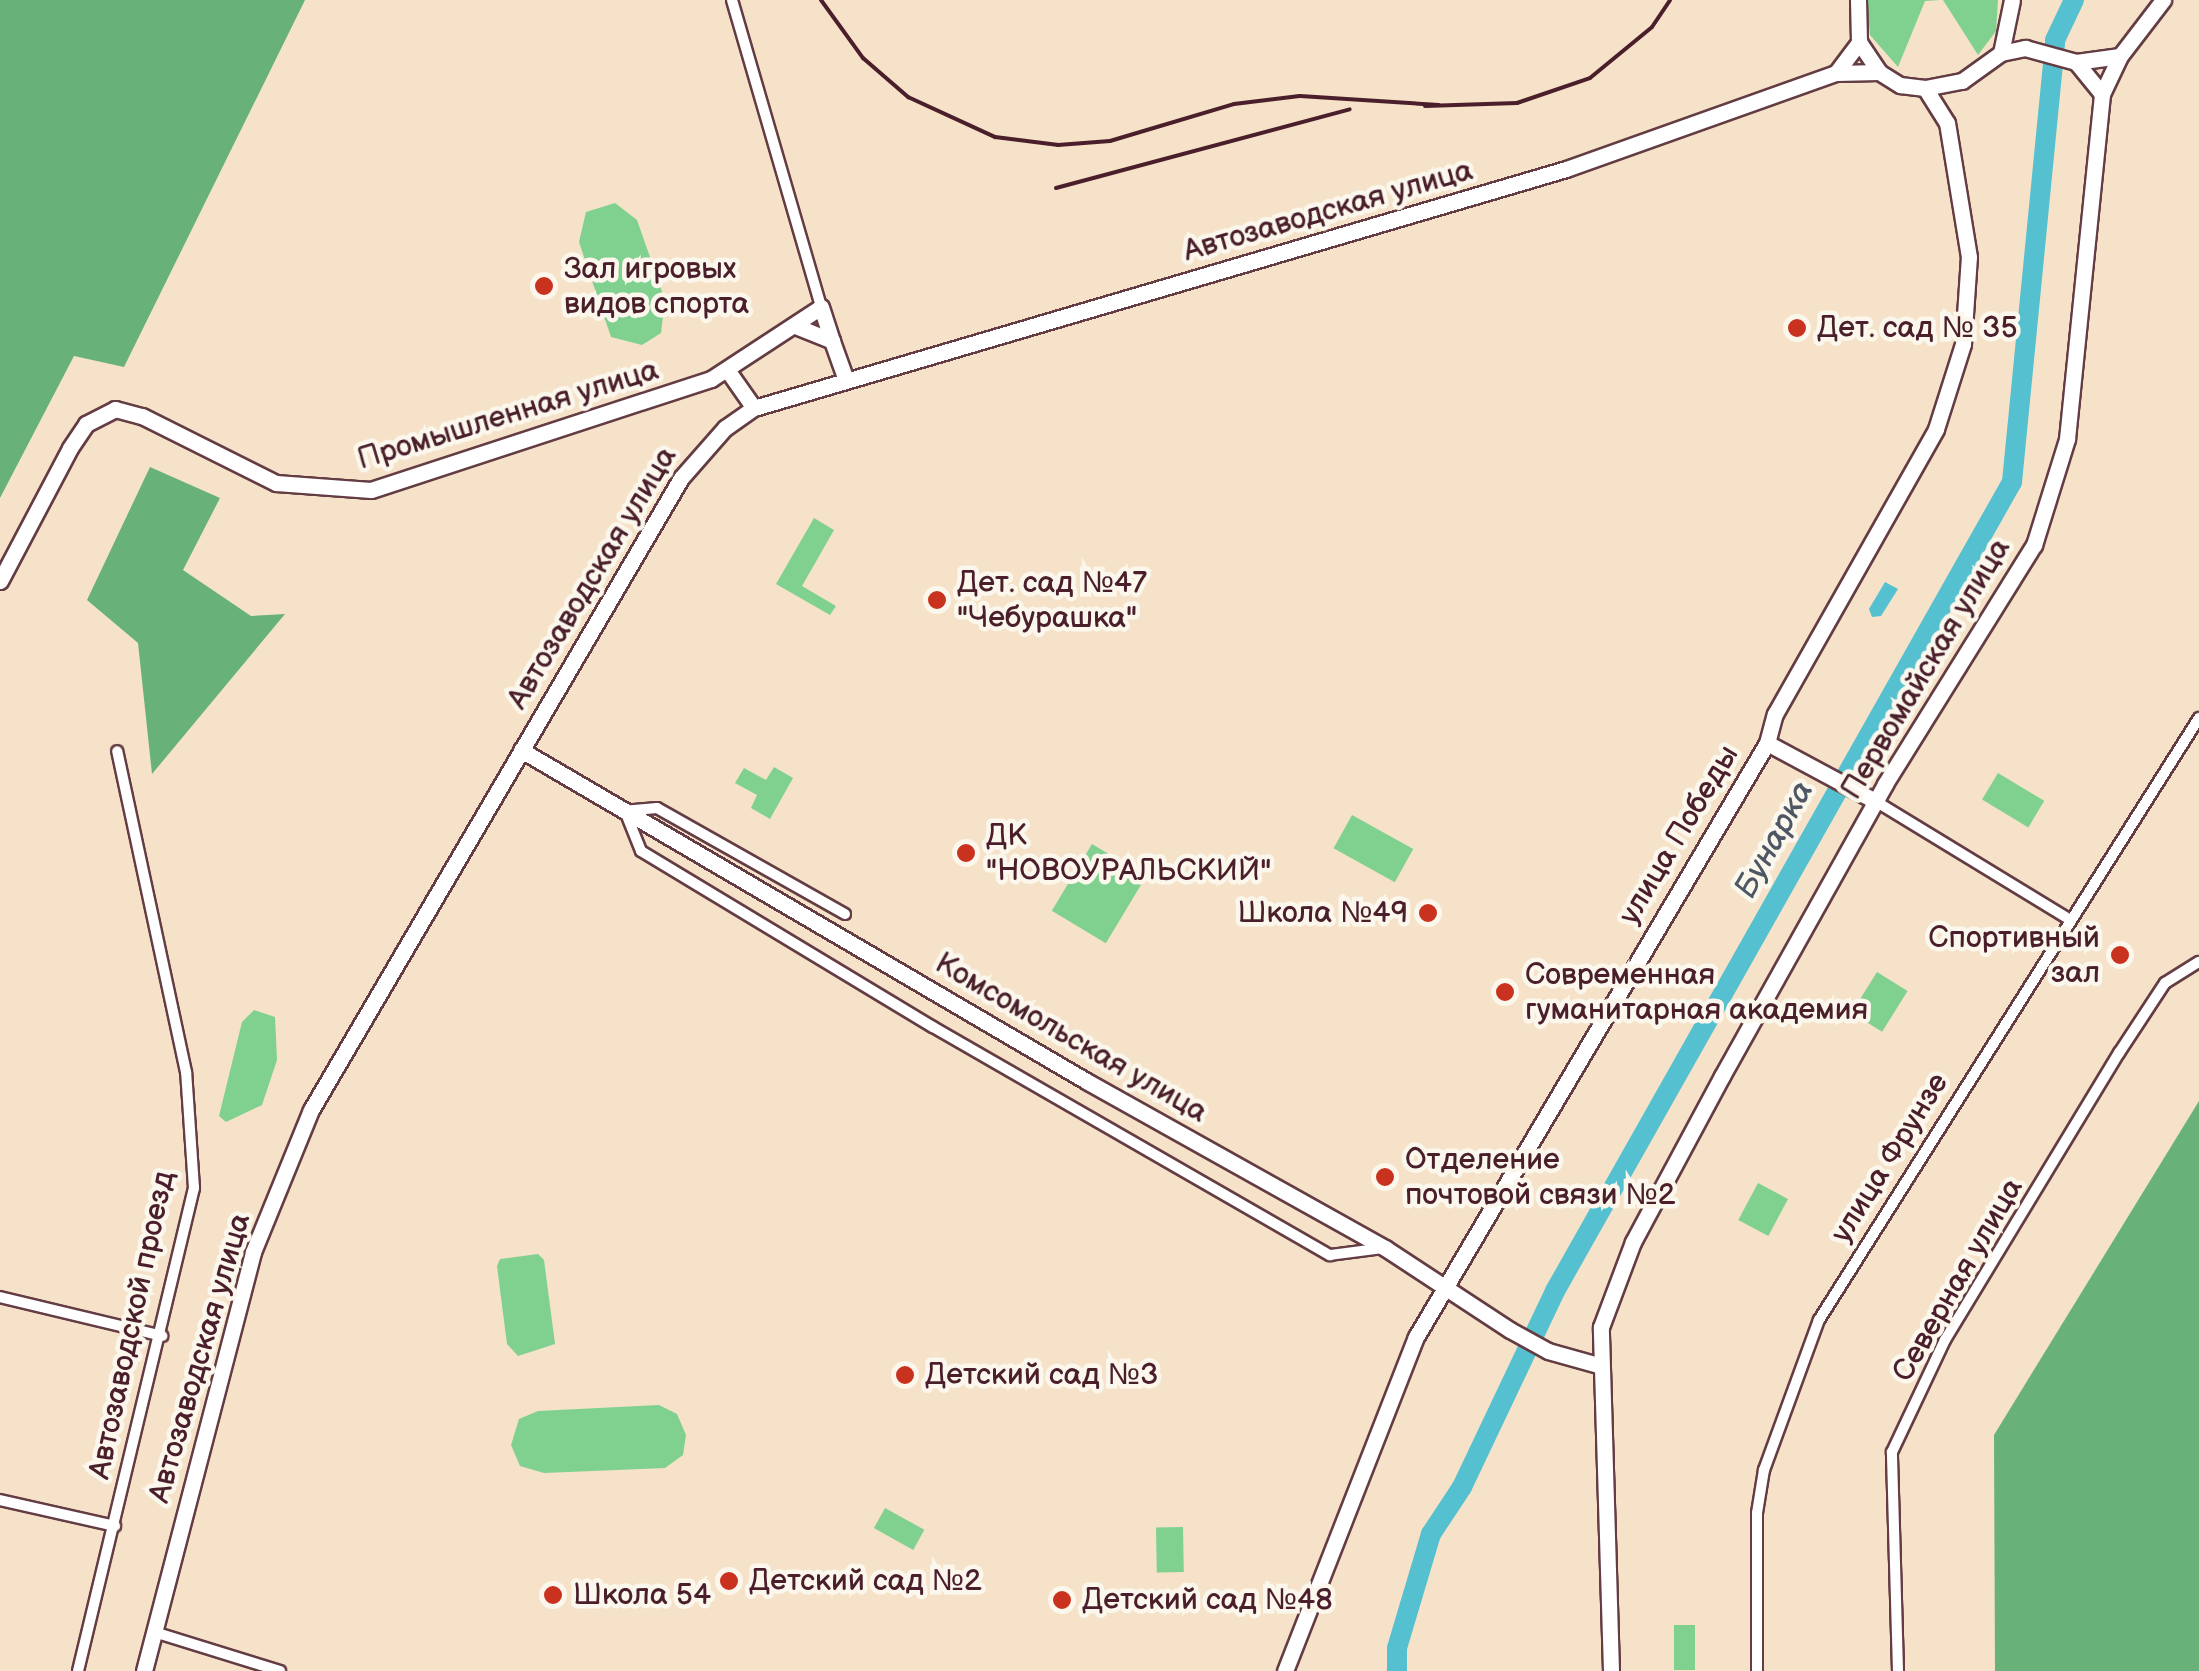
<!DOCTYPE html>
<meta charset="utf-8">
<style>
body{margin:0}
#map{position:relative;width:2199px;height:1671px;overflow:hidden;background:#f5e2c8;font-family:"Balsamiq Sans",sans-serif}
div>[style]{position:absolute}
.green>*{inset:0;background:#80d090;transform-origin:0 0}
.forest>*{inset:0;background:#68b27a}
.water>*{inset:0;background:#55c0cf}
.river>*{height:20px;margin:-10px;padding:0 10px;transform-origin:10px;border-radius:10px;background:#55c0cf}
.roads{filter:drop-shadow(2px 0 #643c43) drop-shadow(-2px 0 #643c43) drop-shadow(0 2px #643c43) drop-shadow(0 -2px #643c43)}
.street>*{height:10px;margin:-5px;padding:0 5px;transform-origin:5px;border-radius:5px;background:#fff}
.secondary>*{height:15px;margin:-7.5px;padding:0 7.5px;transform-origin:7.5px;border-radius:7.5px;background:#fff}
.rail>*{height:4px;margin:-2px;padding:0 2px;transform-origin:2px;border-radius:2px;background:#4a1f2b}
.dots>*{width:28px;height:28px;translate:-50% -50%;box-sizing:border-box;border:5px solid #fbf7ec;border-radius:50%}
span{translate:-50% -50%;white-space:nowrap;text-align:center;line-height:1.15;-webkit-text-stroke:9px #fbf7ec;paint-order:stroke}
.street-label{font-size:30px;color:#4a1f2b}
.poi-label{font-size:30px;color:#4a1f2b}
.left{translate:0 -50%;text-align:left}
.right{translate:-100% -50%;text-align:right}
.water-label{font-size:32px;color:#4e5764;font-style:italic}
</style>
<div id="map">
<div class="green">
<i style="clip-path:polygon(1867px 0,1940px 0,1925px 1px,1898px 67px,1870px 35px)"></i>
<i style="clip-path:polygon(1943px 0,1998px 0,1996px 31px,1978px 55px)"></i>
<i style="clip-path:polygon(615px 203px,637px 220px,665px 300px,661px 333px,642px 345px,611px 337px,579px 242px,586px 212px)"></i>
<i style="clip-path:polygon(814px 518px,834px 530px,802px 586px,836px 606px,830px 615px,776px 584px)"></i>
<i style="clip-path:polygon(774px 767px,793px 778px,770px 819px,751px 808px,757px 795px,735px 783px,744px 768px,766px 780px)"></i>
<i style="left:1998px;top:773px;width:54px;height:31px;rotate:31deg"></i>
<i style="left:1352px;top:815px;width:70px;height:38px;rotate:29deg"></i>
<i style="left:1092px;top:844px;width:63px;height:78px;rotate:31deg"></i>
<i style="left:1877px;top:972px;width:36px;height:48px;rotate:32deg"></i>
<i style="clip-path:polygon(254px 1010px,275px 1017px,277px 1060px,262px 1105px,226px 1122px,219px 1116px,242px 1022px)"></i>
<i style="left:1758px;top:1183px;width:34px;height:42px;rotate:28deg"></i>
<i style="clip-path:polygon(538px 1254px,544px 1260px,555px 1344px,518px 1356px,507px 1344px,497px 1266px,500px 1259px)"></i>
<i style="clip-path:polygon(659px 1405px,677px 1414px,686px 1435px,683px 1455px,665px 1468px,544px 1473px,520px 1466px,511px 1445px,519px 1419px,538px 1411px)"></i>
<i style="left:885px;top:1508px;width:45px;height:23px;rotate:29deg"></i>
<i style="left:1183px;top:1527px;width:45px;height:27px;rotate:89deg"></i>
<i style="left:1674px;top:1625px;width:21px;height:45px"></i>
</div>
<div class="forest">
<i style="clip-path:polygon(0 0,305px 0,124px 367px,74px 356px,0 498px)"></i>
<i style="clip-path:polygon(150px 467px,220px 498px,183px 570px,251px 616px,285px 614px,152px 774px,138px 643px,87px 600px)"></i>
<i style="clip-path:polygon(2199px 1101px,2199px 1671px,1995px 1671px,1994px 1435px)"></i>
</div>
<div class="water">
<i style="clip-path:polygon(1885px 582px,1898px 589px,1881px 616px,1872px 617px,1869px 609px)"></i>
</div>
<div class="river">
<i style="left:1397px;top:1671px;width:23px;rotate:-90deg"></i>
<i style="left:1397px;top:1648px;width:119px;rotate:-73.4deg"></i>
<i style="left:1431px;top:1534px;width:56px;rotate:-56.6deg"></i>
<i style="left:1462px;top:1487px;width:217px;rotate:-64.6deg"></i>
<i style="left:1555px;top:1291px;width:929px;rotate:-60.54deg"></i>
<i style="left:2012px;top:482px;width:444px;rotate:-84.4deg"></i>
<i style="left:2055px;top:40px;width:44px;rotate:-64.6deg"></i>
</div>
<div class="roads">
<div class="street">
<i style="left:732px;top:0;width:320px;rotate:73.8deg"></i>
<i style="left:1877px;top:802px;width:225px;rotate:31.4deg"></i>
<i style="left:845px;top:914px;width:216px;rotate:-150.6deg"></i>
<i style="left:657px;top:808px;width:32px;rotate:175deg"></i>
<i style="left:625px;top:811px;width:43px;rotate:68.2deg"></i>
<i style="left:641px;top:851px;width:341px;rotate:31.1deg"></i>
<i style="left:933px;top:1027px;width:458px;rotate:29.9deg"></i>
<i style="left:1330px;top:1255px;width:54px;rotate:-7.4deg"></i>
<i style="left:0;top:1297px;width:167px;rotate:13.5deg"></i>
<i style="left:0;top:1500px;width:118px;rotate:12.7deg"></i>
<i style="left:154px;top:1632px;width:132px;rotate:17.2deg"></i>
<i style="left:78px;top:1671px;width:497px;rotate:-76.5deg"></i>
<i style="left:194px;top:1188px;width:116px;rotate:-93.9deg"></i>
<i style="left:186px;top:1072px;width:328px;rotate:-102.1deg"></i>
<i style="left:1757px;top:1671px;width:158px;rotate:-90deg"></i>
<i style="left:1757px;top:1513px;width:44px;rotate:-80.8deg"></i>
<i style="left:1764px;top:1470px;width:160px;rotate:-69.9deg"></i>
<i style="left:1819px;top:1320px;width:712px;rotate:-57.74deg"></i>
<i style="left:1898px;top:1671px;width:219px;rotate:-91.6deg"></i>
<i style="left:1892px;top:1452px;width:124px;rotate:-64.7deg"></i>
<i style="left:1945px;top:1340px;width:336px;rotate:-58.8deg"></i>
<i style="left:2119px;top:1053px;width:84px;rotate:-56.7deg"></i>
<i style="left:2165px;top:983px;width:40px;rotate:-32deg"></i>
</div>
<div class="secondary">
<i style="left:1858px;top:0;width:42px;rotate:88.6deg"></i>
<i style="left:1859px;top:42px;width:36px;rotate:56deg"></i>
<i style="left:1879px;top:72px;width:25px;rotate:32deg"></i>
<i style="left:1900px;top:85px;width:25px;rotate:7deg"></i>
<i style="left:1925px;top:88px;width:38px;rotate:-11deg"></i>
<i style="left:1962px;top:81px;width:48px;rotate:-35.7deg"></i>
<i style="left:2001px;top:53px;width:25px;rotate:-12deg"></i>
<i style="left:2025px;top:48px;width:53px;rotate:15.4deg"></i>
<i style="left:2076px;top:62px;width:44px;rotate:-7.8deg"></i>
<i style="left:2001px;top:53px;width:54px;rotate:-78.3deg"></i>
<i style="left:2076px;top:62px;width:41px;rotate:50.9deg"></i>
<i style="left:1836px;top:73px;width:39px;rotate:-53deg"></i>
<i style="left:798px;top:327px;width:37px;rotate:22deg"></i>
<i style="left:832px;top:341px;width:41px;rotate:70.3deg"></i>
<i style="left:728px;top:371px;width:45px;rotate:54.9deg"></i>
<i style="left:0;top:581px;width:150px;rotate:-62.2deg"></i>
<i style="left:70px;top:448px;width:29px;rotate:-56deg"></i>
<i style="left:86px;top:424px;width:33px;rotate:-27deg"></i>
<i style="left:115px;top:409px;width:28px;rotate:15deg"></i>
<i style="left:142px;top:416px;width:150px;rotate:26.6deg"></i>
<i style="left:276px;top:483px;width:95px;rotate:4.2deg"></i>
<i style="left:371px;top:490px;width:358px;rotate:-18.1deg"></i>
<i style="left:711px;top:379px;width:131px;rotate:-33.2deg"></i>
<i style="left:821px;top:307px;width:36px;rotate:72deg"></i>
<i style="left:1767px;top:743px;width:125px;rotate:28.2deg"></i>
<i style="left:521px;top:750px;width:657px;rotate:30.35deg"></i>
<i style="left:1088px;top:1082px;width:340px;rotate:29.2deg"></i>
<i style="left:1385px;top:1248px;width:149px;rotate:33.3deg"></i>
<i style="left:1510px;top:1330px;width:43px;rotate:28.9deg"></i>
<i style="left:1548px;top:1351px;width:52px;rotate:15.6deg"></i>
<i style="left:144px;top:1671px;width:433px;rotate:-75.4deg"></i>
<i style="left:253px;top:1252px;width:153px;rotate:-67.8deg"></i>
<i style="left:311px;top:1110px;width:732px;rotate:-59.65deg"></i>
<i style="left:681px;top:478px;width:67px;rotate:-48.7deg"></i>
<i style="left:725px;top:428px;width:35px;rotate:-35deg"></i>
<i style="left:754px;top:408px;width:846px;rotate:-16.4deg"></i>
<i style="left:1566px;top:169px;width:287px;rotate:-19.6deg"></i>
<i style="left:1836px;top:73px;width:43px;rotate:-1.3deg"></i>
<i style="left:1285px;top:1671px;width:359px;rotate:-68.6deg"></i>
<i style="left:1416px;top:1337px;width:690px;rotate:-59.42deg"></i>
<i style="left:1767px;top:743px;width:30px;rotate:-75deg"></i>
<i style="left:1775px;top:714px;width:327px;rotate:-60.5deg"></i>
<i style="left:1936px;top:429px;width:89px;rotate:-72.4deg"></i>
<i style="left:1963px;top:344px;width:87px;rotate:-86.1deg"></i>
<i style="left:1969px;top:257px;width:136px;rotate:-99.3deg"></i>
<i style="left:1947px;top:123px;width:41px;rotate:-122.2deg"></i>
<i style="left:1611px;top:1671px;width:344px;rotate:-91.7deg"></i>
<i style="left:1601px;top:1327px;width:91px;rotate:-69.4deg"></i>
<i style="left:1633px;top:1242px;width:188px;rotate:-61.8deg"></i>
<i style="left:1722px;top:1076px;width:334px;rotate:-60.8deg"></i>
<i style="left:1885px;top:784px;width:282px;rotate:-58.1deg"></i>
<i style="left:2034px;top:545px;width:111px;rotate:-72.7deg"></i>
<i style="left:2067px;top:439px;width:347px;rotate:-84.2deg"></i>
<i style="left:2102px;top:94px;width:42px;rotate:-64.7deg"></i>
<i style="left:2120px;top:56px;width:71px;rotate:-52.5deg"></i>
</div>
</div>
<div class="rail">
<i style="left:821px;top:0;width:72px;rotate:54.1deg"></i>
<i style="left:863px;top:58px;width:60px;rotate:40.9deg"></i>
<i style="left:908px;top:97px;width:96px;rotate:24.7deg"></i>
<i style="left:995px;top:137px;width:64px;rotate:7.2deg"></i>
<i style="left:1058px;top:145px;width:52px;rotate:-4.4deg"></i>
<i style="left:1110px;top:141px;width:129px;rotate:-16.6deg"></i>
<i style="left:1234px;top:104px;width:66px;rotate:-6.9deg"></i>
<i style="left:1300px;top:96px;width:139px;rotate:3.7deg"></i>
<i style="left:1425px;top:106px;width:92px;rotate:-1.9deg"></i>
<i style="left:1517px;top:103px;width:77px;rotate:-18.9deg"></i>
<i style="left:1590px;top:78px;width:80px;rotate:-39.4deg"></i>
<i style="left:1652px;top:27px;width:32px;rotate:-56deg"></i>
<i style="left:1056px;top:188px;width:304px;rotate:-15deg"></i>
</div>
<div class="dots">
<i style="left:544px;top:286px;background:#c8321e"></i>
<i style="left:1797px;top:328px;background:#c8321e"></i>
<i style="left:937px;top:600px;background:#c8321e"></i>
<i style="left:966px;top:853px;background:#c8321e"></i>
<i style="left:1428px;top:913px;background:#c8321e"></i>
<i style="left:2120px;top:955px;background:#c8321e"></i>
<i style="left:1505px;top:992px;background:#c8321e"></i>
<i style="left:1385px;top:1177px;background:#c8321e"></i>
<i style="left:905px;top:1375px;background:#c8321e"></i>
<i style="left:729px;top:1581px;background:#c8321e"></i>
<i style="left:553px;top:1595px;background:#c8321e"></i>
<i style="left:1062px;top:1600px;background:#c8321e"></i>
</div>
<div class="street-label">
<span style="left:1328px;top:211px;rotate:-16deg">Автозаводская улица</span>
<span style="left:508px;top:415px;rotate:-17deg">Промышленная улица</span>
<span style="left:592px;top:578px;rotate:-59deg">Автозаводская улица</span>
<span style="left:1926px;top:669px;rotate:-59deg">Первомайская улица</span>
<span style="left:1679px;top:835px;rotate:-59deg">улица Победы</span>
<span style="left:1071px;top:1038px;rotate:30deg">Комсомольская улица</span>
<span style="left:1890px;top:1158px;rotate:-58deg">улица Фрунзе</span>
<span style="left:1958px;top:1280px;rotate:-60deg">Северная улица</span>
<span style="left:132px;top:1325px;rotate:-78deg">Автозаводской проезд</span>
<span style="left:200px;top:1358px;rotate:-74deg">Автозаводская улица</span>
</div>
<div class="poi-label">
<span class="left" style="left:564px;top:286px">Зал игровых<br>видов спорта</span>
<span class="left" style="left:1817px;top:328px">Дет. сад № 35</span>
<span class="left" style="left:957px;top:600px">Дет. сад №47<br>"Чебурашка"</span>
<span class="left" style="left:986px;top:853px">ДК<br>"НОВОУРАЛЬСКИЙ"</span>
<span class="right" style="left:1408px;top:913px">Школа №49</span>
<span class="right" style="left:2100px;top:955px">Спортивный<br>зал</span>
<span class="left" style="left:1525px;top:992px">Современная<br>гуманитарная академия</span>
<span class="left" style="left:1405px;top:1177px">Отделение<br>почтовой связи №2</span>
<span class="left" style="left:925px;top:1375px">Детский сад №3</span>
<span class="left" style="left:749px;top:1581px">Детский сад №2</span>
<span class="left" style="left:573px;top:1595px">Школа 54</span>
<span class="left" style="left:1082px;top:1600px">Детский сад №48</span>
</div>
<div class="water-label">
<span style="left:1775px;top:840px;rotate:-61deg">Бунарка</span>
</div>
</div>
